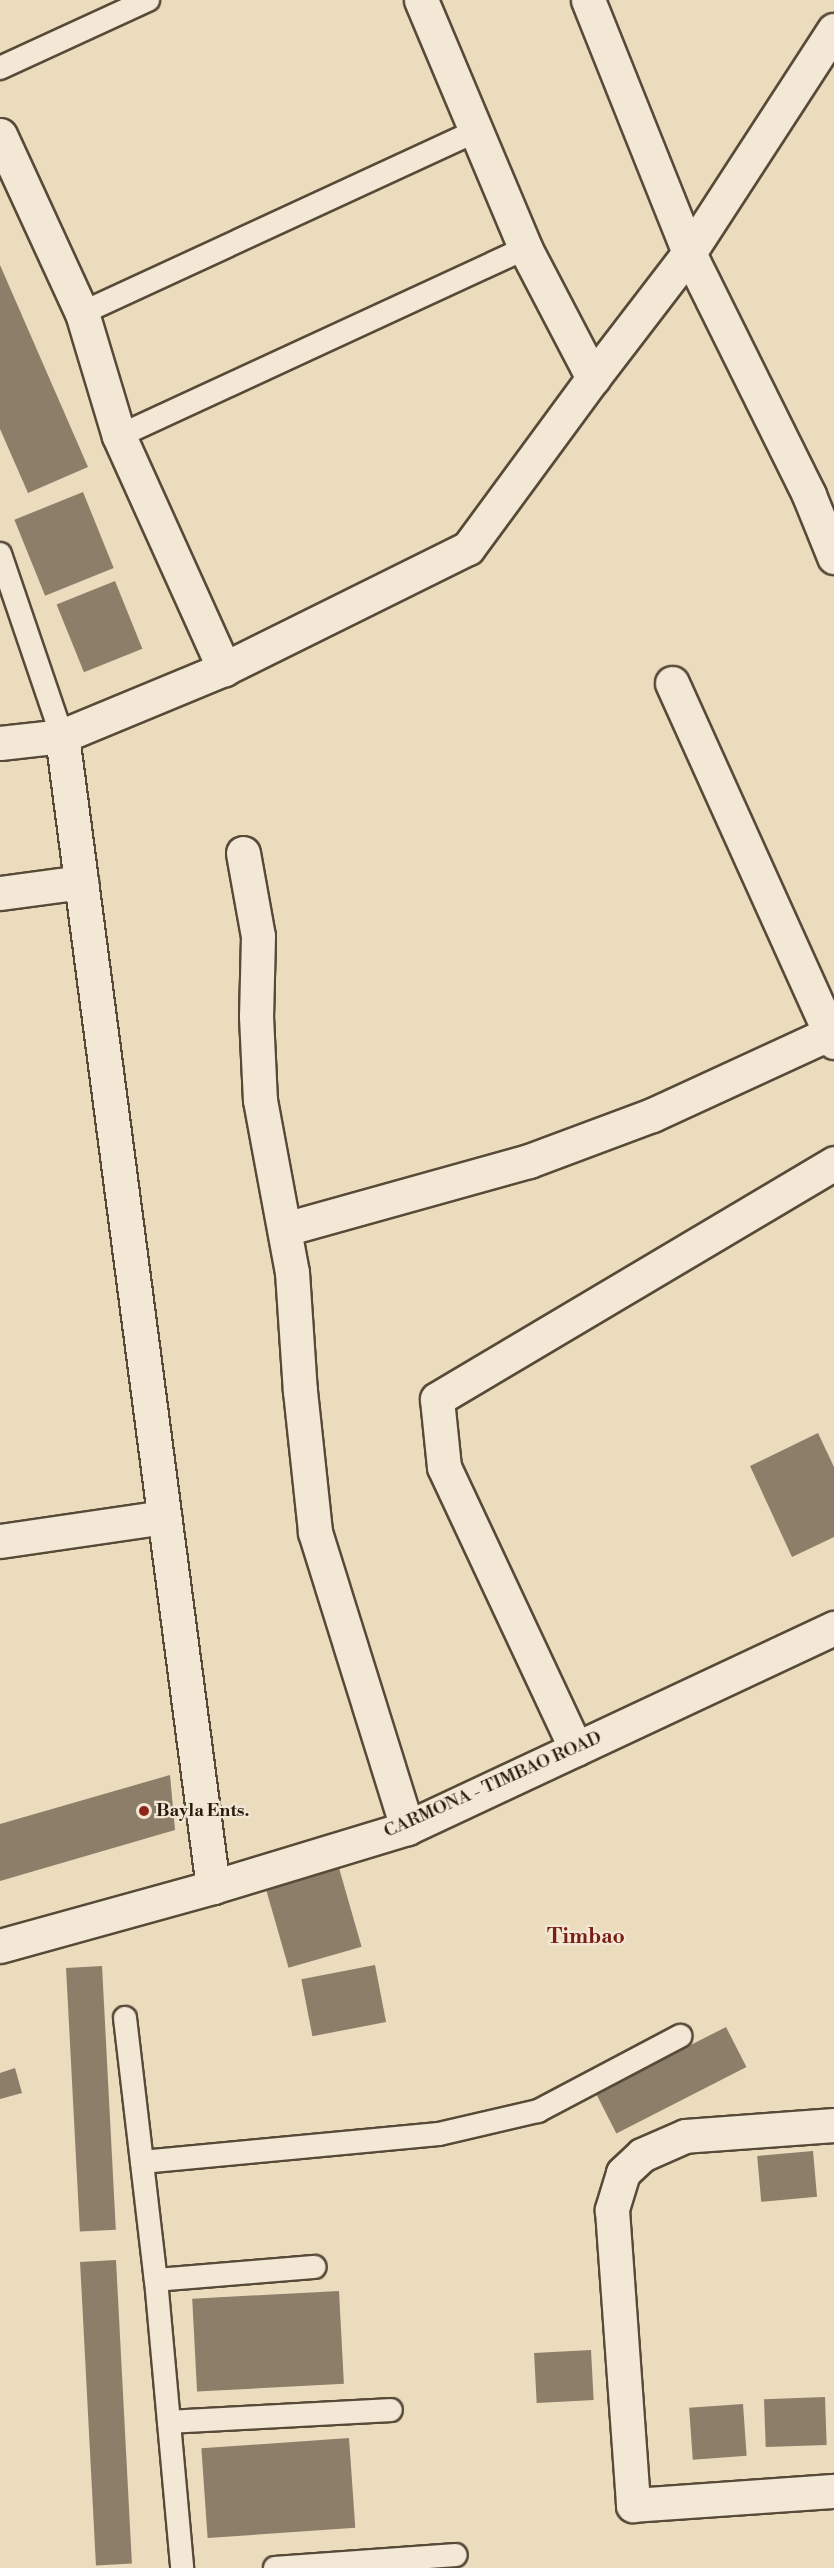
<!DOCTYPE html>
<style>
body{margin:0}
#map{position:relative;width:834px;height:2568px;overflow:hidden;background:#ebdcbe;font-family:"Libre Bodoni",serif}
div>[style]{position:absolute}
.building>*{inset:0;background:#8c7e68;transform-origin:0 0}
.roads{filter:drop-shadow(2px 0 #574a37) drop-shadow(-2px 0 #574a37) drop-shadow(0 2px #574a37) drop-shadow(0 -2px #574a37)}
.service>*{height:22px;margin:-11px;padding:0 11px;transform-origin:11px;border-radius:11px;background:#f2e8d5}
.minor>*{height:33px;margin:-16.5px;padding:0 16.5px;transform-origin:16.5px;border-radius:16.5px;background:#f2e8d5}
.secondary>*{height:33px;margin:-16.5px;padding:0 16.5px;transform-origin:16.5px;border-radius:16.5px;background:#f2e8d5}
.dots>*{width:16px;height:16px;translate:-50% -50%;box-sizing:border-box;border:3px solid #f2e8d5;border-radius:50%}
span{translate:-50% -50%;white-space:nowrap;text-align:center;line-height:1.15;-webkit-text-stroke:4.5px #f2e8d5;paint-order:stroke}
.street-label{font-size:18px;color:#26190a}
.poi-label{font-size:18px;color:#26190a;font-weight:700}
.left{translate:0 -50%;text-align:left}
.quarter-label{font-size:21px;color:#7a1f14;font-weight:700}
</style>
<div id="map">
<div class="building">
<i style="clip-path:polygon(0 265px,88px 467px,28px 493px,0 429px)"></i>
<i style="left:83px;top:492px;width:82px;height:74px;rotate:68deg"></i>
<i style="left:115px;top:581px;width:73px;height:63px;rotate:68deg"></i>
<i style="clip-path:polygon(818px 1433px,834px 1467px,834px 1537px,792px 1557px,750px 1466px)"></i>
<i style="clip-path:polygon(170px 1775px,175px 1830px,0 1881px,0 1824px)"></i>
<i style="left:339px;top:1868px;width:82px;height:76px;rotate:74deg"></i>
<i style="left:375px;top:1965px;width:58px;height:75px;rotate:79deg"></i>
<i style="left:102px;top:1966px;width:264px;height:36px;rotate:87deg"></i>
<i style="left:726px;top:2027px;width:45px;height:146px;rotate:63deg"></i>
<i style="clip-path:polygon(15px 2068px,22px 2093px,0 2099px,0 2073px)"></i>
<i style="left:813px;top:2151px;width:46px;height:56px;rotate:85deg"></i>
<i style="left:116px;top:2260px;width:304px;height:36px;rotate:87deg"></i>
<i style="left:339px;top:2291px;width:93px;height:147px;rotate:87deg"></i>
<i style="left:591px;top:2350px;width:50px;height:57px;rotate:87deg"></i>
<i style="left:825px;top:2397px;width:48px;height:61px;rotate:88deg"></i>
<i style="left:743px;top:2404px;width:52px;height:54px;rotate:86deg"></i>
<i style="left:349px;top:2438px;width:90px;height:148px;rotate:86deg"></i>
</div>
<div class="roads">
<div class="service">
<i style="left:0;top:68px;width:163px;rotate:-24.7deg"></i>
<i style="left:82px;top:313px;width:434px;rotate:-24.8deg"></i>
<i style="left:119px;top:436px;width:447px;rotate:-24.8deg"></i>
<i style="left:0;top:554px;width:192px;rotate:71.2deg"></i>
<i style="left:125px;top:2018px;width:264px;rotate:83.3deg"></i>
<i style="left:156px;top:2280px;width:289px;rotate:84.8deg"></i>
<i style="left:142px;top:2162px;width:298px;rotate:-5.4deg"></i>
<i style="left:439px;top:2134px;width:102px;rotate:-13.1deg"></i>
<i style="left:538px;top:2111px;width:161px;rotate:-27.8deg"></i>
<i style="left:156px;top:2280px;width:159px;rotate:-4.7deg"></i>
<i style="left:169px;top:2422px;width:222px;rotate:-3.1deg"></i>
<i style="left:275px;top:2568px;width:181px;rotate:-4.1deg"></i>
</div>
<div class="minor">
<i style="left:421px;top:0;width:269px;rotate:67.2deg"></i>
<i style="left:525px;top:248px;width:147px;rotate:62.4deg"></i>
<i style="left:588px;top:0;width:272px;rotate:68.2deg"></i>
<i style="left:689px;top:253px;width:270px;rotate:63.6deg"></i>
<i style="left:809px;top:495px;width:67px;rotate:68deg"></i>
<i style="left:0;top:135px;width:196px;rotate:65.3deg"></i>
<i style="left:82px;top:313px;width:128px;rotate:73.3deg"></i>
<i style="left:119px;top:436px;width:256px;rotate:65.7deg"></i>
<i style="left:672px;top:683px;width:394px;rotate:65.7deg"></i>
<i style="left:62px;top:736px;width:1161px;rotate:82.53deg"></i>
<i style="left:0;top:743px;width:62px;rotate:-6.4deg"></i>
<i style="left:62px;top:736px;width:175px;rotate:-22.5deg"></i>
<i style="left:224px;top:669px;width:272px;rotate:-26.4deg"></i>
<i style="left:468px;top:548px;width:211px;rotate:-53.7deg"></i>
<i style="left:593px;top:378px;width:158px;rotate:-52.5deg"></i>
<i style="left:689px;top:253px;width:266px;rotate:-57deg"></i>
<i style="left:243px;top:853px;width:84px;rotate:79.8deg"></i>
<i style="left:258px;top:936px;width:80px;rotate:91.4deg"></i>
<i style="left:256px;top:1016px;width:84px;rotate:87.3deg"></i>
<i style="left:260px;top:1100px;width:175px;rotate:79.5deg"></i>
<i style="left:292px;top:1272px;width:119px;rotate:86.2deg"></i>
<i style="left:300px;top:1391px;width:142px;rotate:83.9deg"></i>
<i style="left:315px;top:1532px;width:310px;rotate:72.7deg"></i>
<i style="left:0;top:893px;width:82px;rotate:-7.7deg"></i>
<i style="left:285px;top:1229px;width:253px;rotate:-15.6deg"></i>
<i style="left:529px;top:1161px;width:131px;rotate:-20.5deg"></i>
<i style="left:652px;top:1115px;width:196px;rotate:-24.7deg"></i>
<i style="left:0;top:1541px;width:166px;rotate:-8.3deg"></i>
<i style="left:576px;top:1749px;width:311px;rotate:-115.1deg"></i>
<i style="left:444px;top:1467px;width:68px;rotate:-95.9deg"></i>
<i style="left:437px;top:1399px;width:462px;rotate:-30.7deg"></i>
<i style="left:834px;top:2125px;width:149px;rotate:175.8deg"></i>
<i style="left:685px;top:2136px;width:47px;rotate:156.2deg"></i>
<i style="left:642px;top:2155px;width:26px;rotate:137deg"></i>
<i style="left:623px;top:2173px;width:39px;rotate:107deg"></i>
<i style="left:612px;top:2210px;width:296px;rotate:85.9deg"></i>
<i style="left:633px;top:2505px;width:201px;rotate:-4deg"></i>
</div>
<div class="secondary">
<i style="left:0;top:1946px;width:221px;rotate:-15.5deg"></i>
<i style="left:213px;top:1887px;width:203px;rotate:-16.9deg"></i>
<i style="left:407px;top:1828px;width:472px;rotate:-25.1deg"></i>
</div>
</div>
<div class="dots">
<i style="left:144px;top:1811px;background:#8f2418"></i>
</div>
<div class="street-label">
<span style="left:493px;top:1785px;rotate:-24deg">CARMONA - TIMBAO ROAD</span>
</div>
<div class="poi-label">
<span class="left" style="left:156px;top:1811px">Bayla Ents.</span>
</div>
<div class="quarter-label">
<span style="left:586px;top:1937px">Timbao</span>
</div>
</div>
